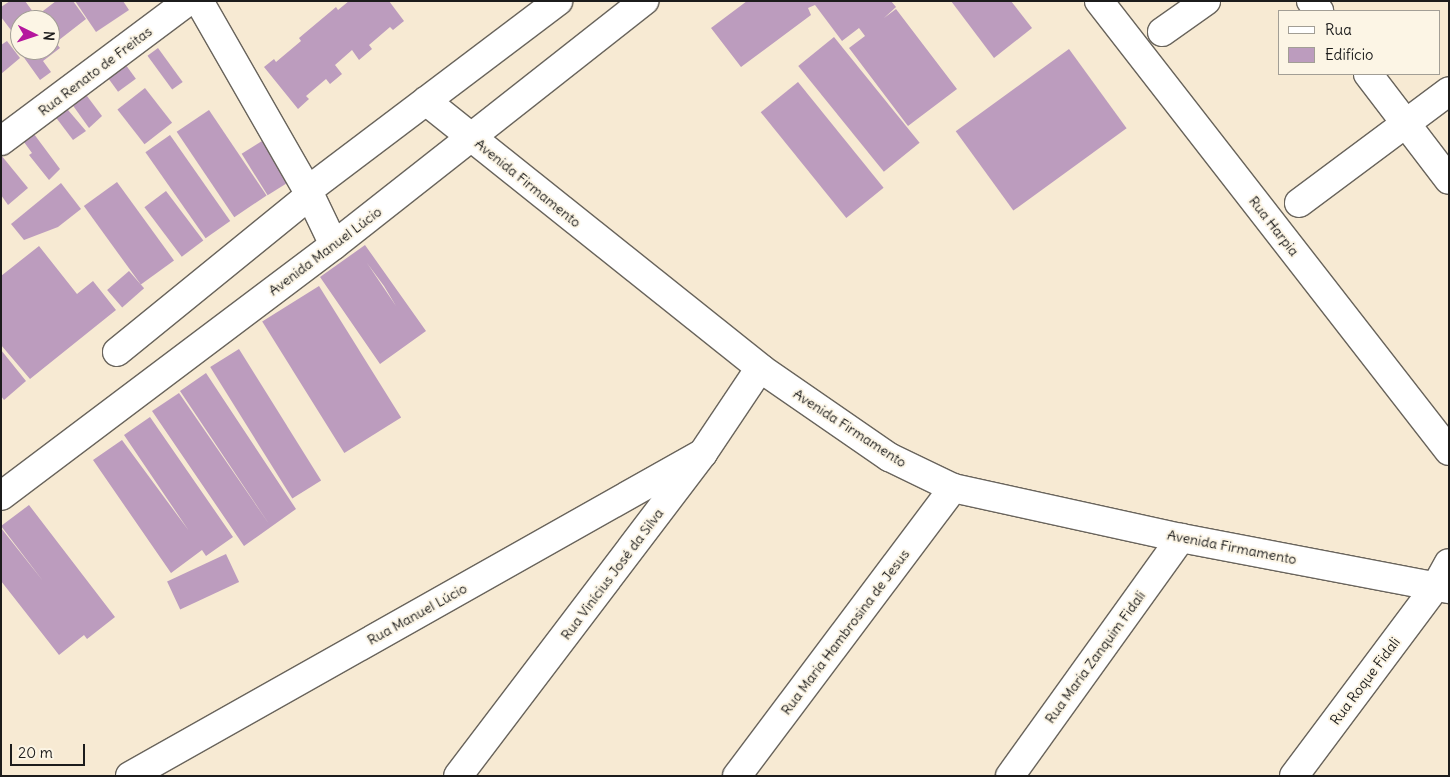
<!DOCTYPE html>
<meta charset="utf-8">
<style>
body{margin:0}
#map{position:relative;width:1450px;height:777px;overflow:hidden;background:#f7ead3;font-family:Delius,sans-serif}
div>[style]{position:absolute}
.building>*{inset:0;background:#bc9cbe;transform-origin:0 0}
.roads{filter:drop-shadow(1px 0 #69645c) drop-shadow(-1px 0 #69645c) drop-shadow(0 1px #69645c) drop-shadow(0 -1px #69645c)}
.minor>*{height:28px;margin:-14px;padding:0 14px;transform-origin:14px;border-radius:14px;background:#fff}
span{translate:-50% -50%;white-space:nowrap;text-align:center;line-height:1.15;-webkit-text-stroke:4px #fcf5e5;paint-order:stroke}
.street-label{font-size:14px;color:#1c1c1c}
.frame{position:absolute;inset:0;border:2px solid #1c1c1c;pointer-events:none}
.legend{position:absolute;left:1278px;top:10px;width:162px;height:65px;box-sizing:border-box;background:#fcf5e5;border:1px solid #a29e95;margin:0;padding:6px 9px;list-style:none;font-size:15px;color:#1c1c1c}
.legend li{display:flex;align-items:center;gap:10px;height:25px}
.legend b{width:25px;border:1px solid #a29e95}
.north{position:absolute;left:10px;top:10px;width:50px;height:50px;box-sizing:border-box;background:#fcf5e5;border:1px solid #a29e95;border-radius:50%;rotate:94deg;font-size:14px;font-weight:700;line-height:20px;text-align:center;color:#1c1c1c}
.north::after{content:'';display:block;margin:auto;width:18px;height:22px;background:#b5179e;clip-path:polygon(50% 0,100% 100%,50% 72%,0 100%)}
.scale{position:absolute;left:10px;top:744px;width:75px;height:22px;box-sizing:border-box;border:2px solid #1c1c1c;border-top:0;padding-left:6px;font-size:15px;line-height:18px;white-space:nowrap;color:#1c1c1c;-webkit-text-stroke:4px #fcf5e5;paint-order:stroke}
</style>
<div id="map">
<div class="building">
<i style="clip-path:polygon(10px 1px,25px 1px,39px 20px,20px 20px,20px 42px,1px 17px,1px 7px)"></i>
<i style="clip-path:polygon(56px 1px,73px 1px,86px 19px,59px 40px,50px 29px,50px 20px,43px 20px,39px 14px)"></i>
<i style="clip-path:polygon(75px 1px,123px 1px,129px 10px,96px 32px)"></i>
<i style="clip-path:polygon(349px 1px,389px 1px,404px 21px,393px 30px,390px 27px,369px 45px,372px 49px,359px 60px,352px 50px,335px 65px,342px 74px,330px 84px,326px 79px,306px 96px,309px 99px,298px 109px,264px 67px,274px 59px,276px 62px,301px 41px,299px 38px,336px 7px,338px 10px)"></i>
<i style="clip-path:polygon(747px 1px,891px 1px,896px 7px,884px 18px,896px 9px,957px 89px,908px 126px,849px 48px,865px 36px,859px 28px,842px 41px,815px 5px,808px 8px,811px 15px,741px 67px,711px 28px)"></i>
<i style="clip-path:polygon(951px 1px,1011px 1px,1032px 28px,994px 58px)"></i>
<i style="clip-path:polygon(50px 35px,60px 48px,43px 61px,51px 72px,40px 80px,20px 52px,23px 50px,50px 50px)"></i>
<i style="left:834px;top:37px;width:136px;height:46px;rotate:51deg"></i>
<i style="clip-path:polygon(7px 41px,20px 58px,1px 74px,1px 45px)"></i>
<i style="left:158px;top:48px;width:42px;height:13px;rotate:54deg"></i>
<i style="left:1069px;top:49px;width:98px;height:140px;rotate:54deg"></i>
<i style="left:120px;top:57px;width:27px;height:22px;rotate:54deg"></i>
<i style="left:798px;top:82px;width:136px;height:48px;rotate:51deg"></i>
<i style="clip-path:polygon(81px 88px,102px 116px,89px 128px,69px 100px)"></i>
<i style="left:145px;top:88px;width:44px;height:35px;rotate:52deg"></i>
<i style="clip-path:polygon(62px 103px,86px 131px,73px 140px,51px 111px)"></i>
<i style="left:209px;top:110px;width:103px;height:39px;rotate:56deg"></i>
<i style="clip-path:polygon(34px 134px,60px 169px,49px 180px,29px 155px,32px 153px,24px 142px)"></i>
<i style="left:170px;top:135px;width:105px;height:30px;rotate:55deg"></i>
<i style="left:262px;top:141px;width:49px;height:24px;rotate:58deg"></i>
<i style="clip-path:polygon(1px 155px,28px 188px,8px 205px,1px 195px)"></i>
<i style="left:117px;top:182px;width:97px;height:41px;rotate:54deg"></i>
<i style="clip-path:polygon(61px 183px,81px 209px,58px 227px,24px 240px,11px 224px)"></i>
<i style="left:166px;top:191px;width:62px;height:27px;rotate:53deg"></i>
<i style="clip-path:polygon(evenodd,365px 245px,426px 331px,380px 364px,320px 277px,365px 245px,367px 263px,384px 286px,396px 306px,367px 263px)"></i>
<i style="clip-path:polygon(39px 246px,77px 294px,93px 281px,116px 310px,30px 379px,1px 345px,1px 276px)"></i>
<i style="left:129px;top:271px;width:23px;height:29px;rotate:49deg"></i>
<i style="left:319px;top:286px;width:155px;height:67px;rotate:58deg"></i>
<i style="left:239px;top:349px;width:155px;height:34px;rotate:58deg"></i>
<i style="clip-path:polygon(1px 350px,26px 381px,4px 400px,1px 396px)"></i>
<i style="clip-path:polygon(206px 373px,296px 509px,244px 546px,152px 411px,179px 393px,269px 524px,180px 391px)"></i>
<i style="clip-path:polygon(150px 417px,233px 537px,206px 556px,202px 550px,171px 573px,93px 460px,122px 440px,189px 531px,124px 435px)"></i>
<i style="clip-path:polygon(29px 505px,115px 617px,87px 639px,84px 635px,59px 655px,1px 581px,1px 528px,43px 581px,1px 526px)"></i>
<i style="left:226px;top:554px;width:31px;height:65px;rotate:65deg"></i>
</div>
<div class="roads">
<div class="minor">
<i style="left:199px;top:1px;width:224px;rotate:60.2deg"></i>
<i style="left:310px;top:195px;width:55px;rotate:64.4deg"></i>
<i style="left:1099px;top:1px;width:570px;rotate:52.13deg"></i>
<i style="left:1311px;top:1px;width:13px;rotate:51deg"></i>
<i style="left:1162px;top:32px;width:54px;rotate:-35.2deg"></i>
<i style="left:1368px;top:74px;width:133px;rotate:52.6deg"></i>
<i style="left:426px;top:101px;width:428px;rotate:38.6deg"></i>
<i style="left:760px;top:368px;width:157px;rotate:34.6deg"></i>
<i style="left:889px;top:457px;width:71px;rotate:25.8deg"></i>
<i style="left:953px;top:488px;width:233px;rotate:12.4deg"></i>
<i style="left:1181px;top:538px;width:273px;rotate:10.8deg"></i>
<i style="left:1px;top:141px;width:234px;rotate:-36.8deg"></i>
<i style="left:307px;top:191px;width:315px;rotate:-37.1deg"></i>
<i style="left:1299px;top:203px;width:187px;rotate:-36.7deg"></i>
<i style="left:117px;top:352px;width:249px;rotate:-39.1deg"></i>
<i style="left:1px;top:496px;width:417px;rotate:-37deg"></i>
<i style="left:334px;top:245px;width:395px;rotate:-38.2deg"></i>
<i style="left:130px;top:776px;width:658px;rotate:-29.41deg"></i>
<i style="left:458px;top:776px;width:405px;rotate:-52.8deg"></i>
<i style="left:703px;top:453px;width:102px;rotate:-56.2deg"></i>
<i style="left:737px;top:776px;width:360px;rotate:-53.1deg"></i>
<i style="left:1010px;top:776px;width:293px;rotate:-54.3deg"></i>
<i style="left:1294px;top:776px;width:237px;rotate:-53.2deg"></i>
<i style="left:1436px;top:586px;width:26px;rotate:-61deg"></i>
</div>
</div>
<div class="street-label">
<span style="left:95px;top:71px;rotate:-37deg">Rua Renato de Freitas</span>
<span style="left:528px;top:183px;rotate:39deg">Avenida Firmamento</span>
<span style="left:1274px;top:226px;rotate:52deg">Rua Harpia</span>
<span style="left:325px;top:251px;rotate:-37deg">Avenida Manuel Lúcio</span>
<span style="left:850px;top:428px;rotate:33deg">Avenida Firmamento</span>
<span style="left:1232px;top:547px;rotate:11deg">Avenida Firmamento</span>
<span style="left:612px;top:574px;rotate:-53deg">Rua Vinícius José da Silva</span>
<span style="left:417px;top:614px;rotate:-29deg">Rua Manuel Lúcio</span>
<span style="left:845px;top:632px;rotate:-53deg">Rua Maria Hambrosina de Jesus</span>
<span style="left:1095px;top:657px;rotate:-54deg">Rua Maria Zanquim Fidali</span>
<span style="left:1365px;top:681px;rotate:-53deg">Rua Roque Fidali</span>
</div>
<div class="frame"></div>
<ul class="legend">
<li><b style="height:6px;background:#fff"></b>Rua</li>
<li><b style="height:14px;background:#bc9cbe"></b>Edifício</li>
</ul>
<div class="north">N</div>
<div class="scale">20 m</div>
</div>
